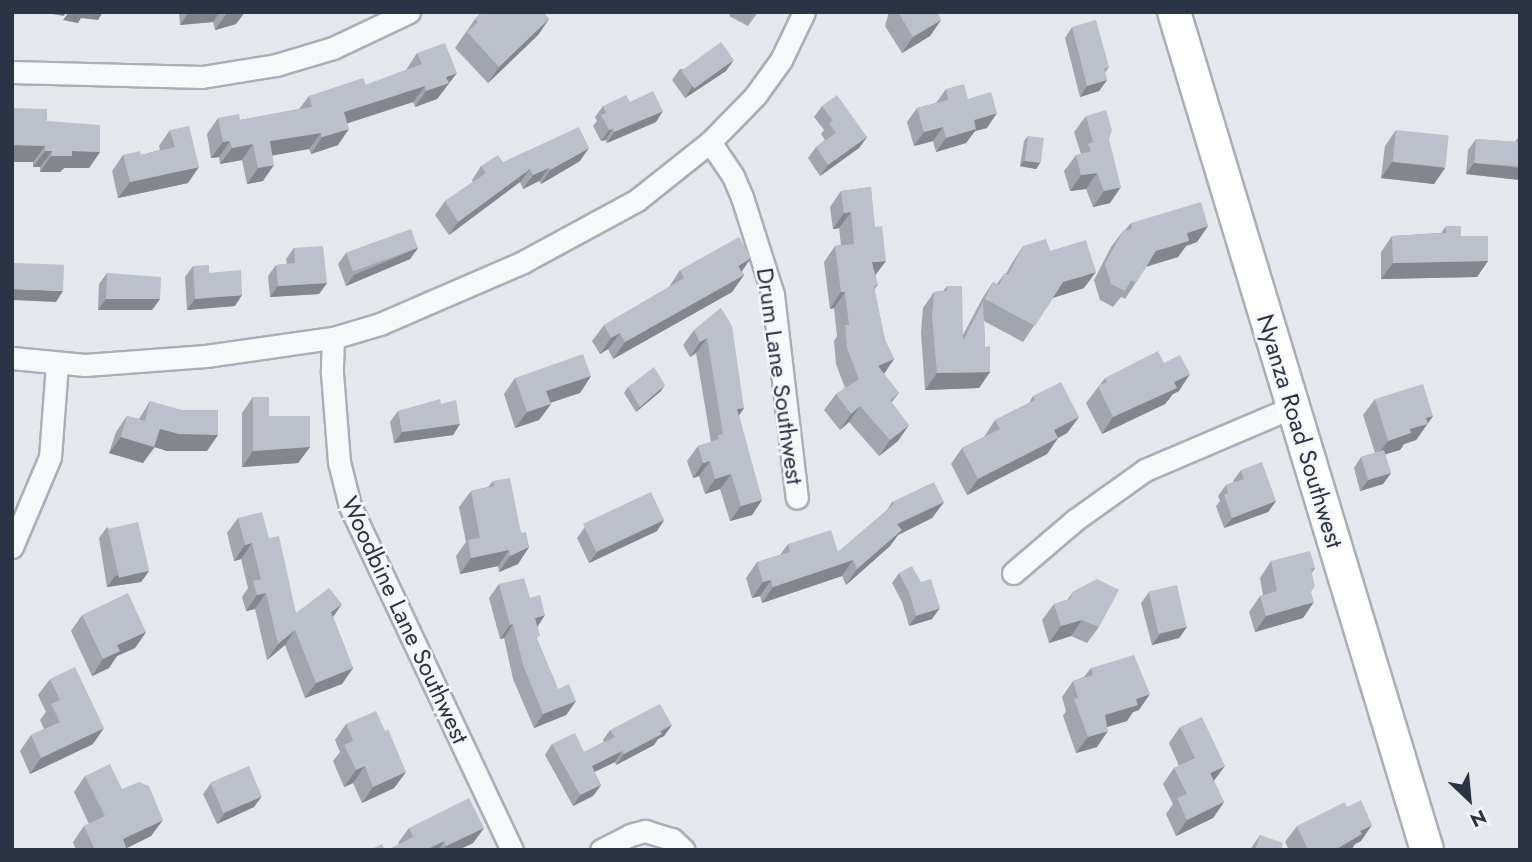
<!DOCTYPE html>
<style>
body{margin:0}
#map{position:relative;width:1532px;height:862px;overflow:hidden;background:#e4e7ec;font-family:Jost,sans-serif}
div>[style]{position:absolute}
.roads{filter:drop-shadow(2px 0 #a9aeb7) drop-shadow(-2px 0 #a9aeb7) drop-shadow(0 2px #a9aeb7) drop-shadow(0 -2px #a9aeb7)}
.street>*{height:21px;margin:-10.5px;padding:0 10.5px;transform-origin:10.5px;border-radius:10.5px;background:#f7f8fa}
.secondary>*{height:32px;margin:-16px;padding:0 16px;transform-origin:16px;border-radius:16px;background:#fff}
.wall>*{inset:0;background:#a1a5ae}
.shaded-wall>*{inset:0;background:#83868d}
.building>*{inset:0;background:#bbc0ca;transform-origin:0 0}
span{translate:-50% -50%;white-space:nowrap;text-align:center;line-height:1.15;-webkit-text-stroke:5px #f4f6f9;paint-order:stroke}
.street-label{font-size:24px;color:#2b3445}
.frame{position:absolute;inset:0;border:14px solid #2b3445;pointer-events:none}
.north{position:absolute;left:1434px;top:764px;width:70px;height:70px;-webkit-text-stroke:5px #f4f6f9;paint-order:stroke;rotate:154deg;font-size:19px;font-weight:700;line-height:28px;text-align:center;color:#2b3445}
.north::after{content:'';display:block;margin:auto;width:24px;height:32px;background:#2b3445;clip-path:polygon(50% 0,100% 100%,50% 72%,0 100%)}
</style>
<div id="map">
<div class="roads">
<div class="street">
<i style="left:12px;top:72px;width:190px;rotate:1.5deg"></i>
<i style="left:202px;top:77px;width:75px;rotate:-9.2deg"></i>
<i style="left:276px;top:65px;width:59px;rotate:-16.6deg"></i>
<i style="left:333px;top:48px;width:84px;rotate:-25.3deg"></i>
<i style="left:710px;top:142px;width:41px;rotate:55.9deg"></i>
<i style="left:733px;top:176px;width:23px;rotate:67deg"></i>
<i style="left:742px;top:197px;width:103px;rotate:72.4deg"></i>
<i style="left:773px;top:295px;width:204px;rotate:83.3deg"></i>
<i style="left:333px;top:338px;width:35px;rotate:92deg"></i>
<i style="left:332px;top:373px;width:89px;rotate:85.5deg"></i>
<i style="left:339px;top:462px;width:45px;rotate:76deg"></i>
<i style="left:350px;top:506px;width:380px;rotate:64.8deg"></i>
<i style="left:12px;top:358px;width:73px;rotate:5.5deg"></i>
<i style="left:85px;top:365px;width:121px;rotate:-4.3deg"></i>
<i style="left:206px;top:356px;width:128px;rotate:-8.1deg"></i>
<i style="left:333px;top:338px;width:49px;rotate:-16.6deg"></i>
<i style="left:380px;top:324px;width:156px;rotate:-23.4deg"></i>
<i style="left:523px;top:262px;width:130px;rotate:-28.5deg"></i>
<i style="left:637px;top:200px;width:93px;rotate:-38.5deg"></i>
<i style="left:710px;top:142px;width:64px;rotate:-45.6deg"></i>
<i style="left:755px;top:96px;width:44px;rotate:-54.2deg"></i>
<i style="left:781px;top:60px;width:53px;rotate:-64.4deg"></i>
<i style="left:12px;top:547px;width:98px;rotate:-67.1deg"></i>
<i style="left:50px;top:457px;width:94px;rotate:-85.7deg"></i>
<i style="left:1013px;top:573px;width:82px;rotate:-40.5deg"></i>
<i style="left:1075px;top:520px;width:86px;rotate:-35.5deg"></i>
<i style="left:1145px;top:470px;width:161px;rotate:-23.1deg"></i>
<i style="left:601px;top:850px;width:33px;rotate:-27deg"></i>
<i style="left:630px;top:835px;width:16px;rotate:-15deg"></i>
<i style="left:645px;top:831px;width:28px;rotate:17deg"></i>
<i style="left:672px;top:839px;width:16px;rotate:43deg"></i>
</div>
<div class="secondary">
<i style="left:1174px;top:12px;width:875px;rotate:73.2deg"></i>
</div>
</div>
<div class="wall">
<i style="clip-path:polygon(179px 12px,245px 12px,236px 24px,215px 30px,213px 22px,180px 25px)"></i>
<i style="clip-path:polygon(482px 12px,543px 12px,549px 19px,538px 35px,488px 83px,455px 48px,475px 19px)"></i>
<i style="clip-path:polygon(731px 12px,758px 12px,748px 26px,729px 16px)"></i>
<i style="clip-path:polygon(889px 12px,937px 12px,941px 20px,930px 36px,902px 53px,885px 26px)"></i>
<i style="clip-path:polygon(1072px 27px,1109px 67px,1105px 73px,1107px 80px,1099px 91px,1080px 97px,1065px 38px)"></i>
<i style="clip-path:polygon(417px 53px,445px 89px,444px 90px,437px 99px,415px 107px,413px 102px,348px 123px,338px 145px,311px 154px,309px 149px,272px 155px,263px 181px,247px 184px,242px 160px,220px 164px,219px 157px,211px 158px,207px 134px,218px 118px,240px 120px,299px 109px,309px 96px,366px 85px,406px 70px)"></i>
<i style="clip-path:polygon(680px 69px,726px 71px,685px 98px,672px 80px)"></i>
<i style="clip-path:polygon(946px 89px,968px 99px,987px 128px,975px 131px,966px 143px,936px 152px,933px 141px,914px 146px,907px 122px,917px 108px,936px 103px)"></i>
<i style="clip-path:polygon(630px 102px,656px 122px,607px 143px,605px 140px,601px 141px,593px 126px,597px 121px,595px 117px,603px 106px)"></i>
<i style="clip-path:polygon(822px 106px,867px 137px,859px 148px,820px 176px,808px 158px,816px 147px,825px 140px,821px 134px,824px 130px,814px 117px)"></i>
<i style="clip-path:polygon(12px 108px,47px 121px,100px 152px,89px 168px,64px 168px,60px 172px,40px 172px,40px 167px,33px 167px,33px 162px,12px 162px)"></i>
<i style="clip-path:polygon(1086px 116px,1109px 139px,1110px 203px,1093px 207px,1086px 189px,1070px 191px,1064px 171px,1076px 155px,1081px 154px,1074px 132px)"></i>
<i style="clip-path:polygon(170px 130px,188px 183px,118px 198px,112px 171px,123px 155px,141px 155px,160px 150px,159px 146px)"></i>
<i style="clip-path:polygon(1396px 130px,1445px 168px,1434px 184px,1381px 178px,1385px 146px)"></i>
<i style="clip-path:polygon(1520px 135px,1520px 180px,1466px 174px,1468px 150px,1476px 139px,1515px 142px)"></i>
<i style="clip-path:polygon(1028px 136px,1040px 163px,1036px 169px,1020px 166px,1024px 141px)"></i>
<i style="clip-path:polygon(580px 161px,541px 184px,539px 181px,523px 189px,520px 182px,449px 235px,435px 215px,445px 201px,473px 182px,472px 180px,481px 166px,503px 162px)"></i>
<i style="clip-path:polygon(871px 187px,875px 275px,878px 285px,874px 290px,885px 340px,894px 359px,884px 374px,899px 393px,892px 402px,898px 441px,879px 456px,849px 422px,840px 430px,824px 410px,836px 394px,845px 388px,836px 364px,834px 341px,837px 336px,834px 308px,830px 309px,824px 262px,835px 246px,841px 245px,839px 228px,833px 229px,830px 207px,841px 191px)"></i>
<i style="clip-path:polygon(1131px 223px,1208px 226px,1197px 242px,1186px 246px,1178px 257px,1146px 267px,1125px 299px,1121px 297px,1113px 307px,1100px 300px,1094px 280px,1111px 247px,1123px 231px,1125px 230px)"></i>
<i style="clip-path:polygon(1446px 226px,1461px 236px,1488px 261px,1477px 277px,1381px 279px,1381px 252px,1392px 236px,1441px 233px)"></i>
<i style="clip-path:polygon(1023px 246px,1050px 251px,1084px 288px,1053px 298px,1023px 342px,984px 321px,985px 347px,990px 372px,979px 388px,925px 390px,921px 333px,923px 308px,934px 292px,943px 291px,947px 286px,963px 335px,982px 299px,993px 282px,997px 284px,1005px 273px,1006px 274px,1012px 263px)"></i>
<i style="clip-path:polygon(294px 248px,327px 283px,319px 294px,270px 297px,268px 276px,276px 265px,287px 264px,286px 259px)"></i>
<i style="clip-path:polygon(418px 248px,410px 259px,346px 286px,338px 264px,346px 253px)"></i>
<i style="clip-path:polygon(193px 266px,209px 273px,235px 306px,187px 310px,185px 277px)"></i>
<i style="clip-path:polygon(680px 270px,741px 271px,744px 275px,732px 292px,613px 359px,608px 349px,600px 354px,592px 341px,604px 325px,669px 287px)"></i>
<i style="clip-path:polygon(107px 273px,160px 299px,152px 310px,98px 310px,99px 284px)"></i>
<i style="clip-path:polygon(721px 308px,744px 408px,739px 416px,762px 500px,752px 515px,730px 521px,720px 489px,705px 494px,699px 476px,693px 478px,687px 461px,698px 446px,711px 442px,696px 353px,690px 357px,683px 345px,694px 330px)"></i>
<i style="clip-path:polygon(591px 376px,580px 393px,550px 402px,551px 404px,539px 420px,515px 428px,504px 394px,515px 378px)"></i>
<i style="clip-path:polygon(1105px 378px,1179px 391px,1173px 394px,1165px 404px,1102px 434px,1086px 403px)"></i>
<i style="clip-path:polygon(628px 387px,661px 391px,636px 412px,624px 393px)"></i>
<i style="clip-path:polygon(1033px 396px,1079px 417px,1067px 433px,1058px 438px,1047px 454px,967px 495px,951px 464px,962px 448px,984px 437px,995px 420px,1029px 403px)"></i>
<i style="clip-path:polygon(253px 397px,269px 416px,310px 447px,298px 463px,242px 467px,242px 413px)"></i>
<i style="clip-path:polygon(1375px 399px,1433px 416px,1416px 440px,1404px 444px,1400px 450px,1385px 454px,1391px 473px,1383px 484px,1360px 491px,1354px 468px,1361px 457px,1375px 453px,1363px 415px)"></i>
<i style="clip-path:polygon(150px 401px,207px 451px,167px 451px,155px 447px,143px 463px,109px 453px,116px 432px,127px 416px,139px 419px)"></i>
<i style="clip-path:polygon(441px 404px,460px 424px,453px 435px,394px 443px,390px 422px,398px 411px)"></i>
<i style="clip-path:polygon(1241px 470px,1276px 501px,1268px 512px,1224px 528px,1216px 506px,1220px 501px,1218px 496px,1226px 485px,1234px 482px,1233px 481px)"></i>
<i style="clip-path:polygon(493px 481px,529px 547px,518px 564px,499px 572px,498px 566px,460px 574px,456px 556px,466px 542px,459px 507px,471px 491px,488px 487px)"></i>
<i style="clip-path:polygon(892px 502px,944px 502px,932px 518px,898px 535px,890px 546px,846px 585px,842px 576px,762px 603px,760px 596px,752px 598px,746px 578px,757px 562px,780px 555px,788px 544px,838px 552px,887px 510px)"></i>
<i style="clip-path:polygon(238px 518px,269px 538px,296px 613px,333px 617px,353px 668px,342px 684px,305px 698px,285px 645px,267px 660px,255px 609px,246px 611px,242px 597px,248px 588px,241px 559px,234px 561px,227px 533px)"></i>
<i style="clip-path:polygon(664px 520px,657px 531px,589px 563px,577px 538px,585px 527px)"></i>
<i style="clip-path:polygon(107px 527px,149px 571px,141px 582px,107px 587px,99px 538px)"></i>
<i style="clip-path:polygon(1271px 561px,1315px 568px,1312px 573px,1311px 592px,1303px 618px,1255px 632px,1249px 612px,1260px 596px,1263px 595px,1260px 578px)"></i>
<i style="clip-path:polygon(899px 573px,932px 619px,909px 626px,902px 602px,892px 583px)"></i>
<i style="clip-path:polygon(499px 584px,537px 627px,537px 639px,558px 689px,576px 701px,566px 715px,534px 728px,513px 679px,504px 638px,500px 639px,489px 598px)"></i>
<i style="clip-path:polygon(1074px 591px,1099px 627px,1087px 643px,1071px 636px,1049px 643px,1042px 620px,1054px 604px,1067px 600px)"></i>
<i style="clip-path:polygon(1149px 592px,1187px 627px,1179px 638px,1152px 645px,1141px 603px)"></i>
<i style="clip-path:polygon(82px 615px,146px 632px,135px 648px,117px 656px,109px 668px,92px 676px,71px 631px)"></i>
<i style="clip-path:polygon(1091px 668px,1139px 710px,1133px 712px,1127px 721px,1107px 727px,1097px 747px,1076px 753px,1063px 716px,1066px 711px,1062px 697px,1073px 681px,1084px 677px)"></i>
<i style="clip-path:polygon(50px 679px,93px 744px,30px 774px,20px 751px,31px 735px,44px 729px,40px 720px,46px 712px,38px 695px)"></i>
<i style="clip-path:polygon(346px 724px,385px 731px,406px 772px,394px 788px,362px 803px,353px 783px,344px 787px,333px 761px,340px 752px,335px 740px)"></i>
<i style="clip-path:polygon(672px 725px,664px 736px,658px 739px,654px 745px,616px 765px,615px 762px,594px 772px,601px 785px,593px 796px,573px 806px,545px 755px,552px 744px,584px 752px,604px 742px,603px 740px,610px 730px)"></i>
<i style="clip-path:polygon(1180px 727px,1214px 781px,1224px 802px,1213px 818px,1176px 836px,1166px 814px,1173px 804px,1163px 784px,1174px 768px,1179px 766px,1169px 743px)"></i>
<i style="clip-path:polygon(85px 776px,122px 789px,151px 836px,126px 848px,127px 850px,76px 850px,73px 842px,84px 826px,89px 824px,74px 792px)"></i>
<i style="clip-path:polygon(211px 783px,254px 807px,217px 824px,203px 794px)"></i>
<i style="clip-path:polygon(1297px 826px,1361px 841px,1355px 844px,1351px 850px,1289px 850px,1285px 842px)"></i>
<i style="clip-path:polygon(409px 828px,484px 828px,473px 843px,458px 850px,388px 850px,399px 844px,398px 843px)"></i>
<i style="clip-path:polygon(1260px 835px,1281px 850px,1250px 850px)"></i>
</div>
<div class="shaded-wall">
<i style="clip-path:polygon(41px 12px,66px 12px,64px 16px)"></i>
<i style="clip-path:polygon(69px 12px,103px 12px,98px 20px,81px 18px,78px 23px,63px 20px)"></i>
<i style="clip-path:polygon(189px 12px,220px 12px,213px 22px,180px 25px)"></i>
<i style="clip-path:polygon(231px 12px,245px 12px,236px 24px,215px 30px,227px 13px)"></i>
<i style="clip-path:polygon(549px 19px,538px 35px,488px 83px,499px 67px)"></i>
<i style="clip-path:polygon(941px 20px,930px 36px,902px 53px,913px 37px)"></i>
<i style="clip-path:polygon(734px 60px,726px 71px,685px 98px,692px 87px)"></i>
<i style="clip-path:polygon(457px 73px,437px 99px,415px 107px,426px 91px,446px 77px)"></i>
<i style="clip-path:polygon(1107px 80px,1099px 91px,1080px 97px,1087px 86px)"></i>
<i style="clip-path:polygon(425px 86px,413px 102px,333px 128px,344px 112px)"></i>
<i style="clip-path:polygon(663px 111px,656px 122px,607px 143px,614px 132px)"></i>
<i style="clip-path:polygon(997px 113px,987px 128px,975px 131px,966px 143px,936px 152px,946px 138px,974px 120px)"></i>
<i style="clip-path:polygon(943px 127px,933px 141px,914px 146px,924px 132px)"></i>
<i style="clip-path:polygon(349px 129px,338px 145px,311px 154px,322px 137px)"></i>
<i style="clip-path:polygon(613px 129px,605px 140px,601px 141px,609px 130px)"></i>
<i style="clip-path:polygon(321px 133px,309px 149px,259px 158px,270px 141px)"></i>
<i style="clip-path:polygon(867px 137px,859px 148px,820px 176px,828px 165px)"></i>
<i style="clip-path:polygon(230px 141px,219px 157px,211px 158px,223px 142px)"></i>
<i style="clip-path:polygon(253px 144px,242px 160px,220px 164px,232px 148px)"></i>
<i style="clip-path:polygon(12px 145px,45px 146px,33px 162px,12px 162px)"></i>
<i style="clip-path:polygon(589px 148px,580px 161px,541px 184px,550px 170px)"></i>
<i style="clip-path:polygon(45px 151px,52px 151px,40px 167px,33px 167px)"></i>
<i style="clip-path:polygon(72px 151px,100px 152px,89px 168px,64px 168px,60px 172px,40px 172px,51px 156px)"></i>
<i style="clip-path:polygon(1024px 161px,1040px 163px,1036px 169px,1020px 166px)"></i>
<i style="clip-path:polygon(1392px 162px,1445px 168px,1434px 184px,1381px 178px)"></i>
<i style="clip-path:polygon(1474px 163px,1520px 168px,1520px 180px,1466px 174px)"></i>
<i style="clip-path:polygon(274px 165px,263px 181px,247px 184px,258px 168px)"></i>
<i style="clip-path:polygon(199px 167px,188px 183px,118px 198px,130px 182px)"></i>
<i style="clip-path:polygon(549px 168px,539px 181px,523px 189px,533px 175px)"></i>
<i style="clip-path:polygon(530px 169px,520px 182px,449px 235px,458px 222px)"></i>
<i style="clip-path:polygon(1097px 173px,1086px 189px,1070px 191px,1081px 175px)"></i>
<i style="clip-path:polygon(1121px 187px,1110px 203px,1093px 207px,1104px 191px)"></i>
<i style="clip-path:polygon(851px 212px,839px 228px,833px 229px,844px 213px)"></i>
<i style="clip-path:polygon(1208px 226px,1197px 242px,1186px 246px,1178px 257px,1144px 267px,1156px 251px,1187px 233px)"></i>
<i style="clip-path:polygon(418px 248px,410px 259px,346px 286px,354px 275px)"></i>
<i style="clip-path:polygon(751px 258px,740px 274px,738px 266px)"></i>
<i style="clip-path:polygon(886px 261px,874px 277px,872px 262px)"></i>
<i style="clip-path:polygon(1488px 261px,1477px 277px,1381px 279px,1393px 263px)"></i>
<i style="clip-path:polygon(1096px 272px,1084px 288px,1052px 298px,1063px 282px)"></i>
<i style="clip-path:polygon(744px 275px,732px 292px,613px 359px,625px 342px)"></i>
<i style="clip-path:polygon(327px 283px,319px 294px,270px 297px,278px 286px)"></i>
<i style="clip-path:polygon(12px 289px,63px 291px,56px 302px,12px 300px)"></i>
<i style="clip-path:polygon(841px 292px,845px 292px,834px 308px,830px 309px)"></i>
<i style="clip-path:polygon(242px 295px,235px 306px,187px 310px,195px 299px)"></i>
<i style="clip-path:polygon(106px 299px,160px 299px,152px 310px,98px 310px)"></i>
<i style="clip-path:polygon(620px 333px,608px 349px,600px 354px,611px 338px)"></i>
<i style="clip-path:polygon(707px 338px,696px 353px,690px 357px,700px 342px)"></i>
<i style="clip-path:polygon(894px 359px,883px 375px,878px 366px)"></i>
<i style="clip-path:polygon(990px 372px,979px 388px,925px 390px,937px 373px)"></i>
<i style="clip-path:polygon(1190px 374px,1179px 391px,1173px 394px,1165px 404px,1102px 434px,1113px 417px,1174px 382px)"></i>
<i style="clip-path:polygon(591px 376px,580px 393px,535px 408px,546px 391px)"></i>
<i style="clip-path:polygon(665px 385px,661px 391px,636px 412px,640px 407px)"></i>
<i style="clip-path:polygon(551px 404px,539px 420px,515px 428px,527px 412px)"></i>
<i style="clip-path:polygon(860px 406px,849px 422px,840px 430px,851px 414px)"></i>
<i style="clip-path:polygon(744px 408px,733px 423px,737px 409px)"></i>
<i style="clip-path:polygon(1433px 416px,1416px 440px,1404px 444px,1400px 450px,1376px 457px,1388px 441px,1410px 429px,1426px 418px)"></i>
<i style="clip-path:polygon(1079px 417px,1067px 433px,1058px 438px,1047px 454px,967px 495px,978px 479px,1054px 430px)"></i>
<i style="clip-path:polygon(460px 424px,453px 435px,394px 443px,402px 432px)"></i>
<i style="clip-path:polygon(909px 425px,898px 441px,879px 456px,890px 440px)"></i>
<i style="clip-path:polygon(160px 429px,218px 435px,207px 451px,167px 451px,148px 445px)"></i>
<i style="clip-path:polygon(121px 437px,154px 447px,143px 463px,109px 453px)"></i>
<i style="clip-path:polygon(310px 447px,298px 463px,242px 467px,253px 451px)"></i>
<i style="clip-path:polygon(710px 461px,699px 476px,693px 478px,703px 463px)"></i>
<i style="clip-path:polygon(1391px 473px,1383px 484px,1360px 491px,1368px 480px)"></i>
<i style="clip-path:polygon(731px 474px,720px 489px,705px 494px,715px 479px)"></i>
<i style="clip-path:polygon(762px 500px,752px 515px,730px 521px,741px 506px)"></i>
<i style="clip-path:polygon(1276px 501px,1268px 512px,1224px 528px,1232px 518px)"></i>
<i style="clip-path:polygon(944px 502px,932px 518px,898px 535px,890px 546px,846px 585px,857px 569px,897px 524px)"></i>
<i style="clip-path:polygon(664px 520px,657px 531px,589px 563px,597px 552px)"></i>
<i style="clip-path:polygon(252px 543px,241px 559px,234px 561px,245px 545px)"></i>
<i style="clip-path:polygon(529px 547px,518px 564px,499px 572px,510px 556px)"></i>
<i style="clip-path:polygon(509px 550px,498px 566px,460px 574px,471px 558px)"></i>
<i style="clip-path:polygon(853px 560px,842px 576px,762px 603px,773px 587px)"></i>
<i style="clip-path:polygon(149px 571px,141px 582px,107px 587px,115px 576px)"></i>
<i style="clip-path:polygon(771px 580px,760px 596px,752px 598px,763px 582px)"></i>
<i style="clip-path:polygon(266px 593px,255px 609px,246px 611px,257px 595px)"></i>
<i style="clip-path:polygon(1314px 602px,1303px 618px,1255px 632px,1266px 616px)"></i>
<i style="clip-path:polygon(342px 604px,331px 620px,331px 612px)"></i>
<i style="clip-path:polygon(940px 608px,932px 619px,909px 626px,916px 616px)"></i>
<i style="clip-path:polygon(545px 615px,536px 629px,535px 618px)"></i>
<i style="clip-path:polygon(1082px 620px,1071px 636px,1049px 643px,1061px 626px)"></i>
<i style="clip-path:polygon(513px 624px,504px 638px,500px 639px,510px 625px)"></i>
<i style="clip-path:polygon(1187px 627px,1179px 638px,1152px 645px,1160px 634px)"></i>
<i style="clip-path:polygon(295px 630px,285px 645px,267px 660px,278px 644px)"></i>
<i style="clip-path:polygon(146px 632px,135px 648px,117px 656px,109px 668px,92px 676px,103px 659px,117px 645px)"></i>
<i style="clip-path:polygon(353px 668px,342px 684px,305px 698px,316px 683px)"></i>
<i style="clip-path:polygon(1150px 694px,1139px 710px,1133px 712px,1127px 721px,1094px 731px,1105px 715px,1136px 699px)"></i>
<i style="clip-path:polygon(576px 701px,566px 715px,534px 728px,543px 714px)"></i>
<i style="clip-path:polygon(672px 725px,664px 736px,658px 739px,654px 745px,616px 765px,624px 754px)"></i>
<i style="clip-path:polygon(104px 728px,93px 744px,30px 774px,41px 758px)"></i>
<i style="clip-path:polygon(1108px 731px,1097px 747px,1076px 753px,1088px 737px)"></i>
<i style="clip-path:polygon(622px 751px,615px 762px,584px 777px,592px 766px)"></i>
<i style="clip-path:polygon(365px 766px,353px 783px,344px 787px,356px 770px)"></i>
<i style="clip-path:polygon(1225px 766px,1213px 782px,1210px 773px)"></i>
<i style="clip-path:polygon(406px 772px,394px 788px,362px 803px,373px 787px)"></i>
<i style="clip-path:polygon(601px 785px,593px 796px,573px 806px,580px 795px)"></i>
<i style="clip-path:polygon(262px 796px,254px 807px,217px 824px,225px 813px)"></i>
<i style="clip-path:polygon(1224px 802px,1213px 818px,1176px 836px,1187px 820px)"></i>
<i style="clip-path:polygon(163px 820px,151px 836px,123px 850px,123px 839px)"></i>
<i style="clip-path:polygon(1372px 825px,1361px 841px,1355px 844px,1351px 850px,1335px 850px,1360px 831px)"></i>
<i style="clip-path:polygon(484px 828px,473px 843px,458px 850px,443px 850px,446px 846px)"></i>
<i style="clip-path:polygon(444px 841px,438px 850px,426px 850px)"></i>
</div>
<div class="building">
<i style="clip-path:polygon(483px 12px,543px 12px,549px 19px,499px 67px,467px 32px,478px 22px,475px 19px)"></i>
<i style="clip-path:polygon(898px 12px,937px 12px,941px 20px,913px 37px)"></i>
<i style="clip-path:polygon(1096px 20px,1109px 67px,1104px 69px,1107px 80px,1087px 86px,1072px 27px)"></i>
<i style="left:721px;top:42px;width:22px;height:49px;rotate:54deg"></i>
<i style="clip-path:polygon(445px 43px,457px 73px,446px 77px,449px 83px,426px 91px,425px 86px,344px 112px,349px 129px,322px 137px,321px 133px,270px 141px,274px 165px,258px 168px,253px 144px,232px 148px,230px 141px,223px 142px,218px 118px,239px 114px,240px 120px,312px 107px,309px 96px,363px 78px,366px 85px,422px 64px,417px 53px)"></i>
<i style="clip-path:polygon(964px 84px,968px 99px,991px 92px,997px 113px,974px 120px,976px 129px,946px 138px,943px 127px,924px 132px,917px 108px,948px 100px,946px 89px)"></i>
<i style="clip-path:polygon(653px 91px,663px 111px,614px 132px,613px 129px,609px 130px,601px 115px,606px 113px,603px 106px,626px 95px,630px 102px)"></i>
<i style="clip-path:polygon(837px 95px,867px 137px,828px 165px,816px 147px,836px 133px,829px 123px,833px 121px,822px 106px)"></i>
<i style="clip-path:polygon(12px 108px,47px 109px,47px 121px,100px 125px,100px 152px,72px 151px,72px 156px,51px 156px,52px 151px,45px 151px,45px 146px,12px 145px)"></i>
<i style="clip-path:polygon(1106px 110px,1112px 130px,1109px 139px,1121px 187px,1104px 191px,1097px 173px,1081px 175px,1076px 155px,1091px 151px,1088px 144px,1093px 142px,1086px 116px)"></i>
<i style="clip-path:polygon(189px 126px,199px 167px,130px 182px,123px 155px,140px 151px,141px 155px,175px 147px,170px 130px)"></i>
<i style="clip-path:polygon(579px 127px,589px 148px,550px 170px,549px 168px,533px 175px,530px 169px,458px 222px,445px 201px,486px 173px,481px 166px,498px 155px,503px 162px)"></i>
<i style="left:1396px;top:130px;width:53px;height:32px;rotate:6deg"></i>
<i style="left:1028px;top:136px;width:16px;height:25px;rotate:7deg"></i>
<i style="left:1476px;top:139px;width:44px;height:24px;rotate:4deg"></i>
<i style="clip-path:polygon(871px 187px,875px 227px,882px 226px,886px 261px,872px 262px,878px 285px,874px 286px,885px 340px,894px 359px,878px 366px,899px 393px,890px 400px,909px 425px,890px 440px,860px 406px,851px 414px,836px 394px,859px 379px,847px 348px,845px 325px,849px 325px,845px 292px,841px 292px,835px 246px,854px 244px,851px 212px,844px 213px,841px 191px)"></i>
<i style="clip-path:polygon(1201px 202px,1208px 226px,1187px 233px,1189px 241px,1156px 251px,1136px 283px,1131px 280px,1125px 291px,1111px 284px,1105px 264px,1123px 231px,1132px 229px,1131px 223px)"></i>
<i style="clip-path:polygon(1446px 226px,1461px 226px,1461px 236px,1488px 236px,1488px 261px,1393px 263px,1392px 236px,1446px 233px)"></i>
<i style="left:411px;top:229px;width:20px;height:69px;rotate:70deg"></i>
<i style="clip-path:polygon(739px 237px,751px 258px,738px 266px,744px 275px,625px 342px,620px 333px,611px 338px,604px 325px,684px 278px,680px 270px)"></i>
<i style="clip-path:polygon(1046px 239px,1050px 251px,1086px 240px,1096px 272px,1063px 282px,1035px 326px,985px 299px,993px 282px,999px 285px,1005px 273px,1008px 275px,1023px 246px)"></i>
<i style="clip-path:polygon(323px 246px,327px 283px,278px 286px,276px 265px,295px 263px,294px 248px)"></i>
<i style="left:12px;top:263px;width:52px;height:26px;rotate:2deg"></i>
<i style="clip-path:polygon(209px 265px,209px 273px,241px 270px,242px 295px,195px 299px,193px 266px)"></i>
<i style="clip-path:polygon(107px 273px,161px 277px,160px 299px,106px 299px)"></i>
<i style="clip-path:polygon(947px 286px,962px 286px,963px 341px,983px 302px,985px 347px,990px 346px,990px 372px,937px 373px,932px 317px,934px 292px,947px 291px)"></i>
<i style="clip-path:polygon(721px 308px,732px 326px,744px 408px,737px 409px,762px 500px,741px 506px,731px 474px,715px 479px,710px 461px,703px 463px,698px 446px,719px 439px,718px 435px,723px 434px,707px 338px,700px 342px,694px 330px)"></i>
<i style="clip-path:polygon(1158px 351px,1164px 363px,1180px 355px,1190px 374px,1174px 382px,1177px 388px,1113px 417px,1098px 386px,1107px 382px,1105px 378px)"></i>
<i style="clip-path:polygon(583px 354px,591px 376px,546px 391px,551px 404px,527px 412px,515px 378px)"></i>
<i style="clip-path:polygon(654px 367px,665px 385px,640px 407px,628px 387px)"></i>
<i style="clip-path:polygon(1061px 382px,1079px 417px,1054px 430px,1058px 438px,978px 479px,962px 448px,1000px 429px,995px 420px,1035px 400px,1033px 396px)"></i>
<i style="clip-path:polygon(1423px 384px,1433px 416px,1426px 418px,1428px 424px,1410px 429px,1411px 433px,1388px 441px,1375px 399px)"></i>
<i style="clip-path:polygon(253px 397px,269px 397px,269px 416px,310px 416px,310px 447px,253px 451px)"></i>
<i style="clip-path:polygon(440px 399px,441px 404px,456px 400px,460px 424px,402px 432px,398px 411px)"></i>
<i style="clip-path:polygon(150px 401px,182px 410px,218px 410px,218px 435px,179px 434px,160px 429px,154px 447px,121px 437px,127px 416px,145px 421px)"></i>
<i style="left:1384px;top:450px;width:24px;height:24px;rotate:73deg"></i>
<i style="clip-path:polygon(1262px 462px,1276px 501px,1232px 518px,1224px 495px,1228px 493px,1226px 485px,1244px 479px,1241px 470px)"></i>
<i style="clip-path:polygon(510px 478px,521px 533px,526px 532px,529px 547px,510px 556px,509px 550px,471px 558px,468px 540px,480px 538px,471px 491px,494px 486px,493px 481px)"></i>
<i style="clip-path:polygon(934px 482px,944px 502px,897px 524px,902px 530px,857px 569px,853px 560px,773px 587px,771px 580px,763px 582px,757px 562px,790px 552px,788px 544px,831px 530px,838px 552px,894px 504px,892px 502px)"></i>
<i style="left:651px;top:492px;width:31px;height:75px;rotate:65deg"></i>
<i style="clip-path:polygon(262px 512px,269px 538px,279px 536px,296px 613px,329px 588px,342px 604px,331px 612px,353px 668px,316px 683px,295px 630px,278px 644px,266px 593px,257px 595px,253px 581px,261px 579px,252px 543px,245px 545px,238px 518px)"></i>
<i style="left:138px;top:522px;width:50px;height:31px;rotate:77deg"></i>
<i style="clip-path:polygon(1310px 551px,1315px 568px,1311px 569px,1315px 586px,1311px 592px,1314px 602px,1266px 616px,1260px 596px,1277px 591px,1271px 561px)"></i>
<i style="clip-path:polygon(912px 566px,921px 582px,931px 579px,940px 608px,916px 616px,909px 592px,899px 573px)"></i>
<i style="clip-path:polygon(524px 578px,530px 598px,540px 595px,545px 615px,535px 618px,540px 636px,536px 637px,558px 689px,569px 684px,576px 701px,543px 714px,523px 665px,513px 624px,510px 625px,499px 584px)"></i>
<i style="clip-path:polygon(1097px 579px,1119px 590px,1099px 627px,1082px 620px,1061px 626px,1054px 604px,1070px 599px,1074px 591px)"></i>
<i style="left:1177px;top:585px;width:43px;height:29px;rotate:77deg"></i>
<i style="clip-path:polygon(128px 593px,146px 632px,117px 645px,120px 651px,103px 659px,82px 615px)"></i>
<i style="clip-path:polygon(1134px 655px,1150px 694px,1136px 699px,1138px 705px,1105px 715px,1108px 731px,1088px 737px,1074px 699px,1078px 698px,1073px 681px,1093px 675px,1091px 668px)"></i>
<i style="clip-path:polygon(75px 667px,104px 728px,41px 758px,31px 735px,60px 722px,51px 704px,60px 700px,50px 679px)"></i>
<i style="clip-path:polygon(660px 704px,672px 725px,660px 731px,662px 734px,624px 754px,622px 751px,592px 766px,601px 785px,580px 795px,552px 744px,575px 733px,584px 752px,615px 737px,610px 730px)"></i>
<i style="clip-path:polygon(376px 711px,385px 731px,388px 729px,406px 772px,373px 787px,365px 766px,356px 770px,344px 745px,353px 741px,346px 724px)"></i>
<i style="clip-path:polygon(1202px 717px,1225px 766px,1210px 773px,1224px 802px,1187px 820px,1177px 798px,1187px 794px,1174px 768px,1195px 758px,1180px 727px)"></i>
<i style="clip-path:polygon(110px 764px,122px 789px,139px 782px,149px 786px,163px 820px,123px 839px,127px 850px,95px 850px,84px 826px,105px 816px,85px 776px)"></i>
<i style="left:249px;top:766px;width:33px;height:42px;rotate:67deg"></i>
<i style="clip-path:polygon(469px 798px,484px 828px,446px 846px,444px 841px,426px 850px,388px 850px,413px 837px,409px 828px)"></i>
<i style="clip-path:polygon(1361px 800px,1372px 825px,1360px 831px,1362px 834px,1335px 850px,1308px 850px,1297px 826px,1345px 802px,1347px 807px)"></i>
<i style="clip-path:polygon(1260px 835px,1283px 843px,1281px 850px,1255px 850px)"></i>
<i style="clip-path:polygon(382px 844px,385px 850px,370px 850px)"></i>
</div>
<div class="street-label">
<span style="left:780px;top:376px;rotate:82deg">Drum Lane Southwest</span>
<span style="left:1300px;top:431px;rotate:73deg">Nyanza Road Southwest</span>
<span style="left:405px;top:620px;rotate:65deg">Woodbine Lane Southwest</span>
</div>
<div class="frame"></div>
<div class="north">N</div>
</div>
